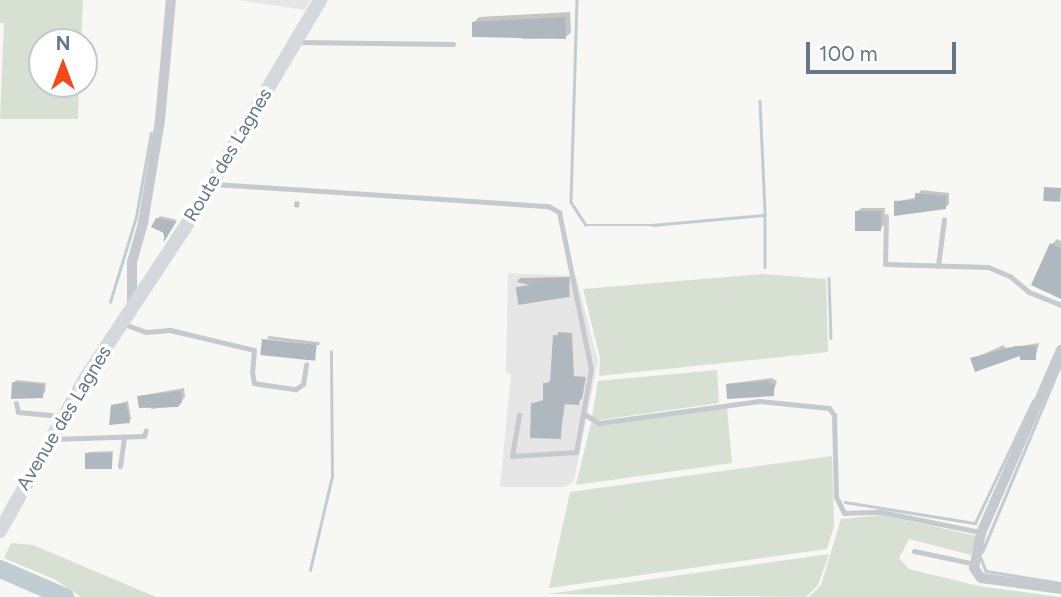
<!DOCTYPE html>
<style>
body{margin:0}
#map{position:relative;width:1061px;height:597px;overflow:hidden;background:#f7f7f4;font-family:Figtree,sans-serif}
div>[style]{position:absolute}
.built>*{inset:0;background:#e5e6e5}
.green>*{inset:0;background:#d8e0d4}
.shadow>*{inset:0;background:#0003;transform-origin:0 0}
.stream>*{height:2.5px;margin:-1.25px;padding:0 1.25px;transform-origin:1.25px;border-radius:1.25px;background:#c0cdd2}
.river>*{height:18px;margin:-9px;padding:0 9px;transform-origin:9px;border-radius:9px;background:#c0cdd2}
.building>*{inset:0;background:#afb8be;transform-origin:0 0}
.lane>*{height:5px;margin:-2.5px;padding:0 2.5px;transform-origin:2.5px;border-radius:2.5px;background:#c6cace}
.street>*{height:10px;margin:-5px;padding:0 5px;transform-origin:5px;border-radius:5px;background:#c6cace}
.secondary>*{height:14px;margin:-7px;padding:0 7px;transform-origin:7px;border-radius:7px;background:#d4d9de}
span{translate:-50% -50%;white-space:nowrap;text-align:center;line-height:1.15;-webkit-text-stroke:7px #fff;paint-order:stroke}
.street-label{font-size:19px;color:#637888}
.north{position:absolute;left:28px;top:28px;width:70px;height:70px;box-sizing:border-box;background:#fff;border:2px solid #c1c9cf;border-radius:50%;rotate:0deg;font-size:19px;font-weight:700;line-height:28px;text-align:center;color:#637888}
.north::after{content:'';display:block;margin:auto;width:24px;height:32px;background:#f64815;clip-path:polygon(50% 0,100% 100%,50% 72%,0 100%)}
.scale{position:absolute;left:806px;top:42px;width:150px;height:32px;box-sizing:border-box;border:4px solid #637888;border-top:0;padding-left:9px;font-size:21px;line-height:24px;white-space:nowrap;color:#637888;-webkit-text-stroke:5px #fff;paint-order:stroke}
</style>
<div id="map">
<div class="built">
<i style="clip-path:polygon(238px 0,310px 0,305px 10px)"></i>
<i style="clip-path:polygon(508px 273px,576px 276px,598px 361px,574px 481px,565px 487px,500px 487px,511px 374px,506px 373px)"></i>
</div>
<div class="green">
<i style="clip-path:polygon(0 0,83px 0,81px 42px,42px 42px,42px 84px,79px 84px,78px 119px,0 119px,4px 23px,0 23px)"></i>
<i style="clip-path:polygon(763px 274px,826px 279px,828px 352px,599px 376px,600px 358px,583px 289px)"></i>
<i style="clip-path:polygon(717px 370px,719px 403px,600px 420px,592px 417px,598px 381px)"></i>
<i style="clip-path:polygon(727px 408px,732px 463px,576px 485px,591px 423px)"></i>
<i style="clip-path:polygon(832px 456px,834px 526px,827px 549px,549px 588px,570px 492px)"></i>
<i style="clip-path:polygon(882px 515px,977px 536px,971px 555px,909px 539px,899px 558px,909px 569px,978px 586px,1061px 597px,809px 597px,821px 585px,841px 519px)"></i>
<i style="clip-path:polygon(11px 543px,33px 545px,156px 597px,81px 597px,56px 580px,4px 558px)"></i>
<i style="clip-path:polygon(829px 554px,818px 585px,806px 597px,548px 594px)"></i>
</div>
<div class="shadow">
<i style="clip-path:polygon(570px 12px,571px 32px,565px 38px,522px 39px,522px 34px,473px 23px,479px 17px)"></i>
<i style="clip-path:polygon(921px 190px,949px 193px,949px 204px,945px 208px,896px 202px,917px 197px)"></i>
<i style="left:295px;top:201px;width:5px;height:6px;rotate:11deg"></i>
<i style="clip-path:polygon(861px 208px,885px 208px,884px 225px,880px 229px,857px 212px)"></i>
<i style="clip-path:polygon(160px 216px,177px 220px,165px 238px,157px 219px)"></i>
<i style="clip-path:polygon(1057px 239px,1061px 241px,1061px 297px,1052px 244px)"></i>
<i style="clip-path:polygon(570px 277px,569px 295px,517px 282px,520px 278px)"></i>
<i style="clip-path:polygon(558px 332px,572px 333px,574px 376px,586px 377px,582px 399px,565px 403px,560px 438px,533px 403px,544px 400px,545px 384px,552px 380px)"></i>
<i style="left:268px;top:336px;width:52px;height:3px;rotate:7deg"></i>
<i style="clip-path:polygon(1039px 343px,1035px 359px,1022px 353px,972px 359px,1004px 345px,1005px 348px)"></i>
<i style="clip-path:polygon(772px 378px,777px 381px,773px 394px,727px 384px)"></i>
<i style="clip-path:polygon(16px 380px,46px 383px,45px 393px,14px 383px)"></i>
<i style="clip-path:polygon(184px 388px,185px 397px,177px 406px,152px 409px,139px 396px)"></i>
<i style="clip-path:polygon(128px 401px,131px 419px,129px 421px,113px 405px)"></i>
<i style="clip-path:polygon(113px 451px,112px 467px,87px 454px,89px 452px)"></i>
</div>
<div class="stream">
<i style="left:577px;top:0;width:202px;rotate:91.7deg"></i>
<i style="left:571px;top:202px;width:27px;rotate:57deg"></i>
<i style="left:586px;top:225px;width:66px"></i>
<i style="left:652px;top:225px;width:113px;rotate:-5.1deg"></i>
<i style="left:765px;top:215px;width:52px;rotate:90deg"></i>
<i style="left:760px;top:101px;width:112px;rotate:87.4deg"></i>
<i style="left:829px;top:278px;width:60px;rotate:88.1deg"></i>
<i style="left:110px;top:302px;width:89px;rotate:-73deg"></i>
<i style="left:136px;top:217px;width:85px;rotate:-79.9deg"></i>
<i style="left:845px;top:502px;width:132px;rotate:9.2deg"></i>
<i style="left:975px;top:523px;width:135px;rotate:-64.6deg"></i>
<i style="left:982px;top:552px;width:205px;rotate:-67.3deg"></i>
<i style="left:981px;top:558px;width:14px;rotate:69deg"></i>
<i style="left:986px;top:571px;width:76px;rotate:9.1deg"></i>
<i style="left:310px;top:570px;width:97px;rotate:-76.8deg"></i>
<i style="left:332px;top:476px;width:124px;rotate:-90.5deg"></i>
</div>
<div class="river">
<i style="left:0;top:569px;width:71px;rotate:23.3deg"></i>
</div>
<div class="building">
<i style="clip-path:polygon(565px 17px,566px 39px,472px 37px,472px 22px)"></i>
<i style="left:1044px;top:187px;width:17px;height:14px;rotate:3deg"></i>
<i style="clip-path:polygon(915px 193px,946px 196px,946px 209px,894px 216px,894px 201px,915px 200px)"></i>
<i style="left:855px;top:211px;width:26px;height:20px"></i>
<i style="clip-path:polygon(156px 218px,176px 222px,164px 242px,164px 233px,151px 227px)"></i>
<i style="clip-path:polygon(1050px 243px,1061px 248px,1061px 299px,1031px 285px)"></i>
<i style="left:567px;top:279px;width:18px;height:52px;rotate:81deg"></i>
<i style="clip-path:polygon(553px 335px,569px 336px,568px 345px,572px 345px,571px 379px,583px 380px,579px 405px,562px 404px,561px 439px,530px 438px,531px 403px,543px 403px,543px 383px,550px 383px)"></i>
<i style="left:262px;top:339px;width:55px;height:16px;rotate:6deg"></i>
<i style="clip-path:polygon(1016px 346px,1036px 346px,1036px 360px,1020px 360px,1020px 356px,975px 372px,970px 358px)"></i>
<i style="clip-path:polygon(768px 381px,774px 385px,774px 396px,727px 399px,726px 384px)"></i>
<i style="clip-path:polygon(12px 382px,44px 384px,43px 398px,11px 399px)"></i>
<i style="clip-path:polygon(181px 391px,182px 402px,178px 407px,139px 408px,137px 396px)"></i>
<i style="clip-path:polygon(126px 403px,130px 423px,109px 425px,111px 405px)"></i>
<i style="left:112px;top:453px;width:16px;height:27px;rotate:90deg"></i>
</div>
<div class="lane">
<i style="left:297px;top:42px;width:156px;rotate:0.7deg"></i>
<i style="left:215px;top:184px;width:334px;rotate:3.8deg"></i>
<i style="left:548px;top:206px;width:13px;rotate:29deg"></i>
<i style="left:559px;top:212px;width:160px;rotate:78.5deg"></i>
<i style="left:591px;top:369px;width:84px;rotate:100.2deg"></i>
<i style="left:576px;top:452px;width:64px;rotate:176.4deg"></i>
<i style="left:512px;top:456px;width:42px;rotate:-80.3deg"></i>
<i style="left:886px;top:216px;width:48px;rotate:91.2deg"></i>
<i style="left:885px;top:264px;width:103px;rotate:1.7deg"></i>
<i style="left:988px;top:267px;width:25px;rotate:23deg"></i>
<i style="left:1011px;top:277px;width:23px;rotate:40deg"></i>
<i style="left:1029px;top:292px;width:35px;rotate:22deg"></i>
<i style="left:938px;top:266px;width:47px;rotate:-82.7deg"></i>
<i style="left:124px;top:324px;width:23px;rotate:20deg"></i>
<i style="left:146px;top:332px;width:24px;rotate:-5deg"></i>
<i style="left:170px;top:330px;width:86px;rotate:13.4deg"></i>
<i style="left:254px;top:350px;width:22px;rotate:95deg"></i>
<i style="left:252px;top:372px;width:11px;rotate:80deg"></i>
<i style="left:254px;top:383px;width:5px;rotate:11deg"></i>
<i style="left:259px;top:384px;width:37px;rotate:8deg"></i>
<i style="left:296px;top:389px;width:9px;rotate:-36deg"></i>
<i style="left:303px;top:384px;width:20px;rotate:-81deg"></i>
<i style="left:16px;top:403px;width:9px;rotate:77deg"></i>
<i style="left:18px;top:412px;width:43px;rotate:5.3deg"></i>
<i style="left:584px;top:414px;width:17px;rotate:31deg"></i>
<i style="left:599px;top:423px;width:162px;rotate:-7.8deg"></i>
<i style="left:760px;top:401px;width:69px;rotate:5.8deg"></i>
<i style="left:829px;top:408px;width:9px;rotate:54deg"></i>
<i style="left:834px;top:415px;width:82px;rotate:88.6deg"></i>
<i style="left:836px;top:497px;width:18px;rotate:63deg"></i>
<i style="left:844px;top:513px;width:37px;rotate:-2deg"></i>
<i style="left:881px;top:512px;width:101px;rotate:11.4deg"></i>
<i style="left:52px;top:439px;width:92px;rotate:-1.9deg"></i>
<i style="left:144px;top:436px;width:6px;rotate:-72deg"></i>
<i style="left:120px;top:466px;width:30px;rotate:-82deg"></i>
<i style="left:914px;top:551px;width:62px;rotate:12deg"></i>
</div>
<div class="street">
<i style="left:132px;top:307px;width:45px;rotate:-90deg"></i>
<i style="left:132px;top:262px;width:41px;rotate:-74.2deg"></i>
<i style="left:143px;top:223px;width:104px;rotate:-80.6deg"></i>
<i style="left:160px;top:120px;width:121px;rotate:-84.8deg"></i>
<i style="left:1061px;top:350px;width:200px;rotate:113.6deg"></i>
<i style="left:981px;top:533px;width:36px;rotate:101deg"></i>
<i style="left:974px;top:568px;width:12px;rotate:55deg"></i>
<i style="left:981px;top:578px;width:81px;rotate:7.8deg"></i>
</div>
<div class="secondary">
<i style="left:0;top:531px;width:174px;rotate:-60.8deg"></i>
<i style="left:85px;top:379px;width:196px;rotate:-56.6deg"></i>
<i style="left:193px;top:215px;width:250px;rotate:-59.4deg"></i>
</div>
<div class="street-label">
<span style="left:228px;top:155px;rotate:-59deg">Route des Lagnes</span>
<span style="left:64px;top:418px;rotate:-59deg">Avenue des Lagnes</span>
</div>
<div class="north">N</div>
<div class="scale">100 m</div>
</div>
